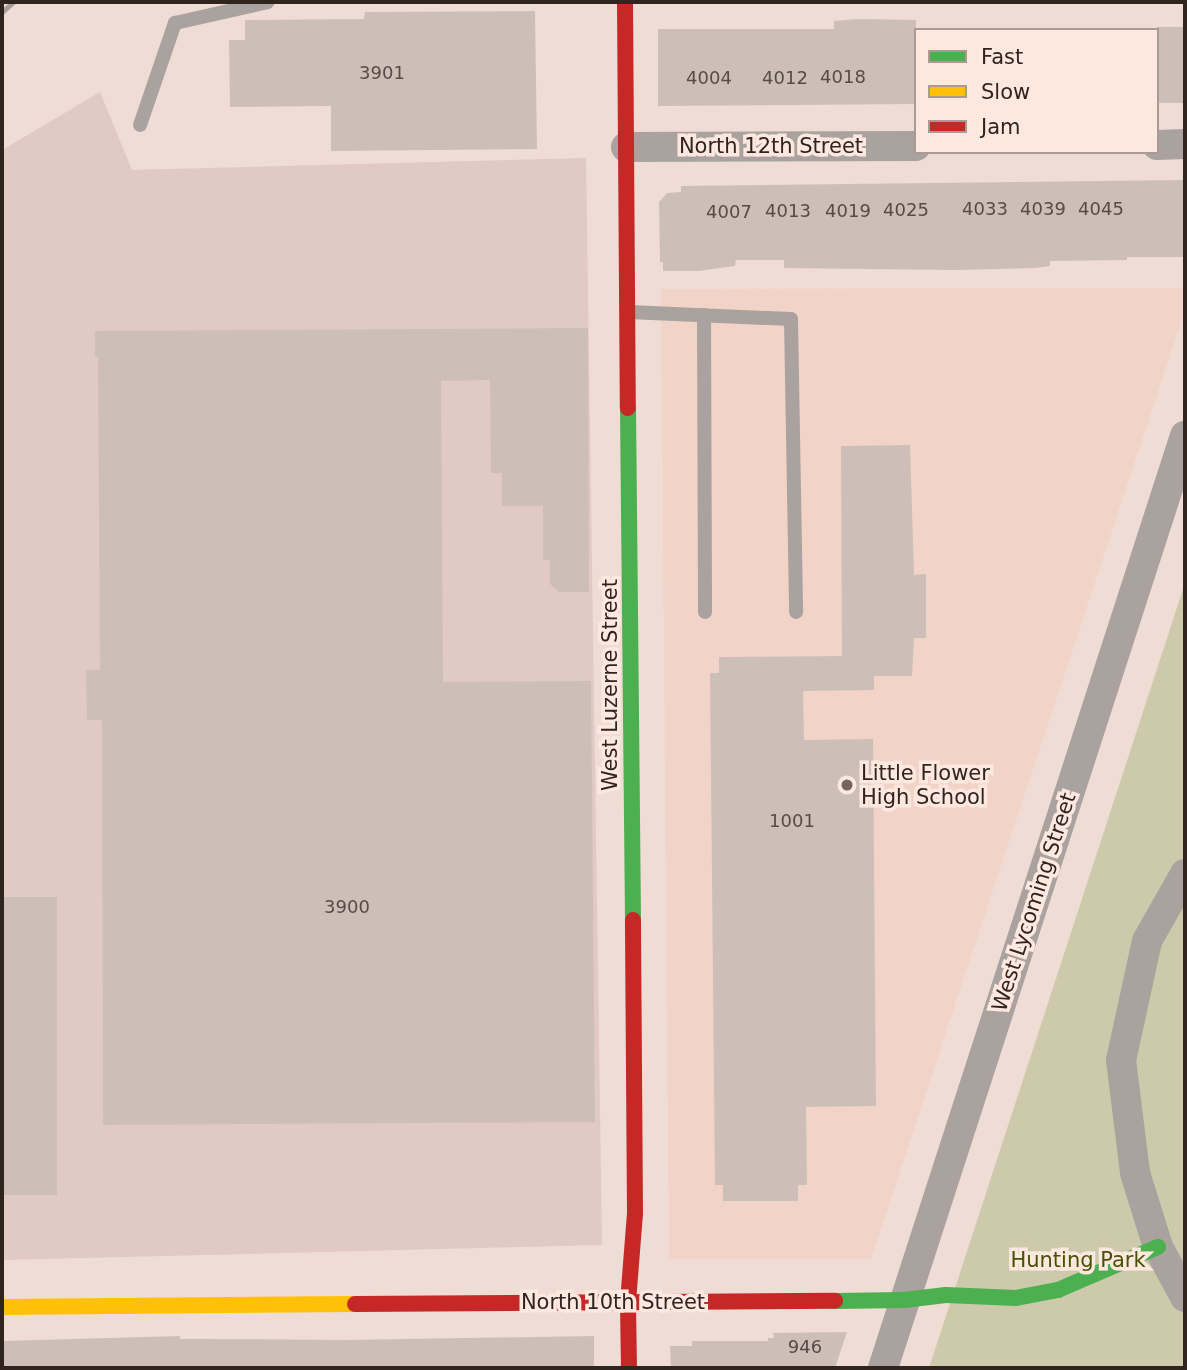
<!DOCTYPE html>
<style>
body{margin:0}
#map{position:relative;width:1187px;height:1370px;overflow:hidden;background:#efdcd5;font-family:"DejaVu Sans",sans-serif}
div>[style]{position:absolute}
.industrial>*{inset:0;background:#e1cac4}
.built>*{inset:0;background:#f2d3c7}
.green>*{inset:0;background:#cccaaa}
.building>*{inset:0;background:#cdbfb8;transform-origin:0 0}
.lane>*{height:14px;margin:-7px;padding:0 7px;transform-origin:7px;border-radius:7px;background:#aaa29e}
.street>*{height:30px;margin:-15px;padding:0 15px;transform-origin:15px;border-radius:15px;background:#aaa29e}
.fast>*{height:16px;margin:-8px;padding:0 8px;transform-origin:8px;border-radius:8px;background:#4caf50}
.slow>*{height:16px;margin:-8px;padding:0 8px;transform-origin:8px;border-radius:8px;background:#ffc107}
.jam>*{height:16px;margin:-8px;padding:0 8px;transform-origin:8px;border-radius:8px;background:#c62828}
.rail>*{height:5px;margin:-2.5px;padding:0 2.5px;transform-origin:2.5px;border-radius:2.5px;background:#a89e9a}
.dots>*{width:19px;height:19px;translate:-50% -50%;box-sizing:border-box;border:4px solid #fde8e0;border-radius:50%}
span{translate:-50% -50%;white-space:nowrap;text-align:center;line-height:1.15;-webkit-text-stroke:7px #fde8e0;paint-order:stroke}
.number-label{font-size:18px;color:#574b45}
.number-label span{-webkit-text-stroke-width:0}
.street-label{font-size:21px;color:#30241f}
.poi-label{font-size:21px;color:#30241f}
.left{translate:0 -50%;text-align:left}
.park-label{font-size:21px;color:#475205}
.frame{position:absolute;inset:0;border:4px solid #30241f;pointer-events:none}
.legend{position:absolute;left:914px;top:28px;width:245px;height:126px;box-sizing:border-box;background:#fde8e0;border:2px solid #ab9a93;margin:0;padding:9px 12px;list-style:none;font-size:21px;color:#30241f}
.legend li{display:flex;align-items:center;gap:14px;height:35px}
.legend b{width:35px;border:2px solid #ab9a93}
</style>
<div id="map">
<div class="industrial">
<i style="clip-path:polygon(100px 92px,132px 170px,586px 158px,602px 1245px,2px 1260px,2px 150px)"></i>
</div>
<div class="built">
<i style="clip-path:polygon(1185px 288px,1185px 310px,871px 1259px,669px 1259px,661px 289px)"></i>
</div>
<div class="green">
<i style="clip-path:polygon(1185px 583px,1185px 1368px,929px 1368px)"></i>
</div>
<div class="building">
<i style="clip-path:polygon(535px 11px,537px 149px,331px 151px,331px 106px,230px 107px,229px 40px,245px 40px,245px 20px,364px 19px,365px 12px)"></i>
<i style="clip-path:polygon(858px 19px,916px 20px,916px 104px,658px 106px,658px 29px,834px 29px,834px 21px)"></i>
<i style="left:1157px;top:27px;width:28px;height:76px"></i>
<i style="clip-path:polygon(1185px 180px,1185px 257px,1127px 257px,1127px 260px,1050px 261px,1050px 266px,1035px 268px,955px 270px,784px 268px,784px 260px,736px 260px,735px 266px,698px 271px,663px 271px,663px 262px,660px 262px,659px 202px,667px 193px,681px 192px,681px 186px)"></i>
<i style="clip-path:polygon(588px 328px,589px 592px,559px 592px,550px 584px,550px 560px,543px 560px,543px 506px,502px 506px,502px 473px,491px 473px,490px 380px,441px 381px,443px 682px,591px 681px,595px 1122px,103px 1125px,102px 720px,87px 720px,86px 670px,100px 670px,98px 357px,95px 357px,95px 331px)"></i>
<i style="clip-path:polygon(910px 445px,914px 575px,926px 574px,926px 638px,914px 638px,912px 676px,874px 676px,874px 690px,803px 691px,804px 740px,873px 739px,876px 1106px,806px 1107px,807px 1185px,798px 1185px,798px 1201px,723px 1201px,723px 1185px,715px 1185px,710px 673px,719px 673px,719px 657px,842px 656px,841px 446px)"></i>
<i style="left:2px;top:897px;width:55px;height:298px"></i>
<i style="clip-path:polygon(847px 1332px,835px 1368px,671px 1368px,670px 1346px,692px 1346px,692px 1341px,768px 1341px,768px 1338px,774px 1338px,773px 1333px)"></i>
<i style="clip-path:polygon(180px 1336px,180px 1339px,201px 1339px,348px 1340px,594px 1336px,594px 1368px,2px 1368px,2px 1341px)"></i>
</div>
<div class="lane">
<i style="left:140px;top:125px;width:108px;rotate:-71.1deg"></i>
<i style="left:175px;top:23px;width:95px;rotate:-12.7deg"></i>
<i style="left:629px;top:312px;width:162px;rotate:2.5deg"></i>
<i style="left:791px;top:319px;width:293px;rotate:89deg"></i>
<i style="left:704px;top:315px;width:297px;rotate:89.8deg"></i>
</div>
<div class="street">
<i style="left:1157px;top:145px;width:28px;rotate:-2deg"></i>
<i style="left:626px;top:147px;width:290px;rotate:-0.2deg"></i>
<i style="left:1185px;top:874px;width:77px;rotate:119.6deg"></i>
<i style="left:1147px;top:941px;width:122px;rotate:102.3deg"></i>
<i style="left:1121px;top:1060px;width:114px;rotate:82.9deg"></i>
<i style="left:1135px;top:1173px;width:77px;rotate:72.7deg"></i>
<i style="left:1158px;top:1247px;width:57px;rotate:61.6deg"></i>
<i style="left:883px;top:1368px;width:980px;rotate:-72.05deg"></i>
</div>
<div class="fast">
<i style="left:628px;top:408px;width:512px;rotate:89.44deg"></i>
<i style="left:835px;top:1301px;width:69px;rotate:-0.8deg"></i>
<i style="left:904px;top:1300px;width:42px;rotate:-6.8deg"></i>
<i style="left:946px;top:1295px;width:70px;rotate:2.5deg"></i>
<i style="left:1016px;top:1298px;width:43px;rotate:-10.8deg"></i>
<i style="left:1058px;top:1290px;width:109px;rotate:-23.3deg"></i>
</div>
<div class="slow">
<i style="left:2px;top:1307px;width:353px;rotate:-0.5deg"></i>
</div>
<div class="jam">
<i style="left:625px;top:2px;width:406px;rotate:89.6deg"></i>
<i style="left:355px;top:1304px;width:480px;rotate:-0.4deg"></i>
<i style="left:629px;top:1368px;width:66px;rotate:-90.9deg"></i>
<i style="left:628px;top:1302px;width:88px;rotate:-85.5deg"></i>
<i style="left:635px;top:1214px;width:294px;rotate:-90.4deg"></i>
</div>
<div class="rail">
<i style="left:2px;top:12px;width:15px;rotate:-42deg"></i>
</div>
<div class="dots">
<i style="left:847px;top:785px;background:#73645f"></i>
</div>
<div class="number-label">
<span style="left:382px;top:73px">3901</span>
<span style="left:843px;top:77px">4018</span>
<span style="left:709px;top:78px">4004</span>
<span style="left:785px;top:78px">4012</span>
<span style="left:985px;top:209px">4033</span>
<span style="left:1043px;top:209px">4039</span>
<span style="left:1101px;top:209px">4045</span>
<span style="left:906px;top:210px">4025</span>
<span style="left:788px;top:211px">4013</span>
<span style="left:848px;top:211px">4019</span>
<span style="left:729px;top:212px">4007</span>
<span style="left:792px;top:821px">1001</span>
<span style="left:347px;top:907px">3900</span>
<span style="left:805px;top:1347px">946</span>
</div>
<div class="street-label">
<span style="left:771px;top:146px">North 12th Street</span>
<span style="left:610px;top:685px;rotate:-90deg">West Luzerne Street</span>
<span style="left:1034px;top:902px;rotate:-72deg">West Lycoming Street</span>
<span style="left:613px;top:1302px">North 10th Street</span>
</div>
<div class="poi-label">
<span class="left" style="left:861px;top:785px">Little Flower<br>High School</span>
</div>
<div class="park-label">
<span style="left:1078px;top:1260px">Hunting Park</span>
</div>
<div class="frame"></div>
<ul class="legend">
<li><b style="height:9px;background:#4caf50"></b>Fast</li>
<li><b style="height:9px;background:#ffc107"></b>Slow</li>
<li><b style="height:9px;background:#c62828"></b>Jam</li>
</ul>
</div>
